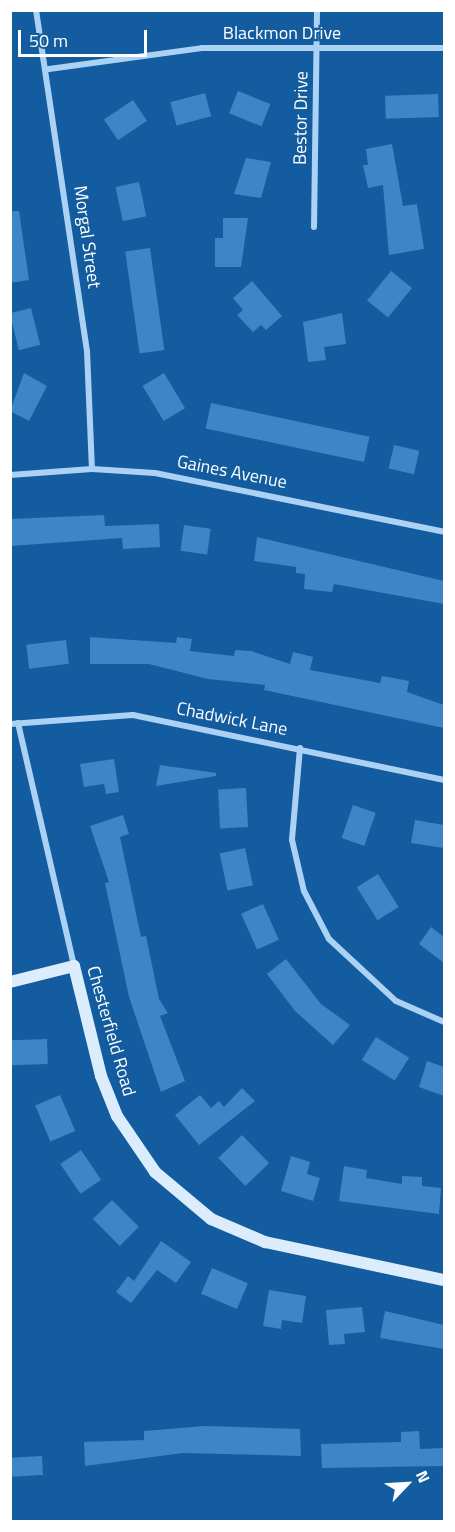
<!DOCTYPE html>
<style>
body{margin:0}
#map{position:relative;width:455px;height:1532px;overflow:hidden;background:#135c9f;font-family:"Titillium Web",sans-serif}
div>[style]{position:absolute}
.building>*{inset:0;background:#3c85c6;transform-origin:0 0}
.street>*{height:6px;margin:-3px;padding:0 3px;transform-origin:3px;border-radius:3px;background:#abd2f4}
.secondary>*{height:12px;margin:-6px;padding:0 6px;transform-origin:6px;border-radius:6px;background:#dbedfd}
span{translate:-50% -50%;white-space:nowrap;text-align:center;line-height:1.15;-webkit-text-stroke:4.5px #135c9f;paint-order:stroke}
.street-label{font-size:18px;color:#fff}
.frame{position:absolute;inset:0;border:12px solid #fff;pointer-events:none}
.north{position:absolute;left:377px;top:1454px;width:60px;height:60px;-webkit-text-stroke:4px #135c9f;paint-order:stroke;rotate:65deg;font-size:16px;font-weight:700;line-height:24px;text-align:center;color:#fff}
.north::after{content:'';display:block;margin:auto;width:21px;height:27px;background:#fff;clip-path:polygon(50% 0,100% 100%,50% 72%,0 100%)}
.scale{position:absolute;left:18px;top:30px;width:129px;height:27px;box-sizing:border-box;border:3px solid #fff;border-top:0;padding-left:8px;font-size:18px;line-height:21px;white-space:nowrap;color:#fff;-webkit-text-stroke:4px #135c9f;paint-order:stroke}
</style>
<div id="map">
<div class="building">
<i style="left:238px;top:91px;width:35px;height:24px;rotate:22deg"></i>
<i style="left:205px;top:93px;width:24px;height:36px;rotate:75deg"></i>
<i style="left:438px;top:94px;width:23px;height:53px;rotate:88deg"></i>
<i style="left:133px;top:100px;width:25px;height:35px;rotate:56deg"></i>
<i style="clip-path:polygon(392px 144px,403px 206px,417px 204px,424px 249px,389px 255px,383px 185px,368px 188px,363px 165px,368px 165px,366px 149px)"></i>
<i style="clip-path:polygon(246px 158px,271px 162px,261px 198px,234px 194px)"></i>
<i style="left:139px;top:182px;width:35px;height:24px;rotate:78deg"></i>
<i style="clip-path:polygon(10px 211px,19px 211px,29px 280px,10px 283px)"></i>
<i style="clip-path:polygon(223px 218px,248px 218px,241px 267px,215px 267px,215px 238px,223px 238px)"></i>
<i style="left:150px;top:248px;width:103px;height:25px;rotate:82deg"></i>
<i style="left:391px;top:271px;width:27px;height:38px;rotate:39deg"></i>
<i style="clip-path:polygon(252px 281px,282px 316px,266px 330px,261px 325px,253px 332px,237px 315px,243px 310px,233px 298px)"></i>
<i style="left:31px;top:308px;width:38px;height:22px;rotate:76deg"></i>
<i style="clip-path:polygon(342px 313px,346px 344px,324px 347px,326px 360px,308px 362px,303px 322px)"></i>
<i style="clip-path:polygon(24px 373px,47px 386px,29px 421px,10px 411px)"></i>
<i style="left:164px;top:373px;width:41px;height:25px;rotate:59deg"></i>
<i style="left:211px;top:403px;width:162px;height:26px;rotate:12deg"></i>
<i style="left:394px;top:445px;width:26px;height:24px;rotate:13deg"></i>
<i style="clip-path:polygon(104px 515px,105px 526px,159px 524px,160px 547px,123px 549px,122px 538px,10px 546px,10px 519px)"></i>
<i style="left:184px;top:525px;width:27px;height:26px;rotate:8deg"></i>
<i style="clip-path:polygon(257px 537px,444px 581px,444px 604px,334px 584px,332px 592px,304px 589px,305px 574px,296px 573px,296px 567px,254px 561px)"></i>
<i style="clip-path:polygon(90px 637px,176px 643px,177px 637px,192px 639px,190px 651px,234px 656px,235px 650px,251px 651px,290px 664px,293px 652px,313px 657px,310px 670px,380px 683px,382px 676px,409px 681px,407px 692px,444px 705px,444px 728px,264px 690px,265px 685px,208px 679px,149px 664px,90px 664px)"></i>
<i style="left:66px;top:640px;width:24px;height:40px;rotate:83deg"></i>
<i style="clip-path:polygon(114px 759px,119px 792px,106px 794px,104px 784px,84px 787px,80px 764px)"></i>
<i style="clip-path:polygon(160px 765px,216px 773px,216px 776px,156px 786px)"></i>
<i style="left:246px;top:788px;width:39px;height:28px;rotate:87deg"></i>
<i style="left:353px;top:805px;width:24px;height:35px;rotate:19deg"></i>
<i style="clip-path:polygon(123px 815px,129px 834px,120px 837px,141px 937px,146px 936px,159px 999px,168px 1013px,160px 1016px,185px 1081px,161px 1092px,129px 997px,105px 883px,109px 882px,90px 826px)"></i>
<i style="clip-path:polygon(415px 820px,444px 825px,444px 848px,411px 843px)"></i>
<i style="left:245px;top:848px;width:38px;height:26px;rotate:78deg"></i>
<i style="left:378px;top:874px;width:39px;height:25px;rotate:58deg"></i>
<i style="left:263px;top:904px;width:39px;height:24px;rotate:66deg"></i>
<i style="clip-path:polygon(431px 927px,444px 937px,444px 963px,419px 944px)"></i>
<i style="clip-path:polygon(286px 959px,321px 1004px,350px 1025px,333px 1045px,295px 1011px,267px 974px)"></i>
<i style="left:376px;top:1037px;width:39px;height:27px;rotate:32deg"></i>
<i style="left:47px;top:1039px;width:25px;height:37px;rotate:88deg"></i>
<i style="clip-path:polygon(427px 1061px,444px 1067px,444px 1096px,419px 1087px)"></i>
<i style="clip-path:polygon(242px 1088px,255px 1101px,199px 1145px,175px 1115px,200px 1095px,211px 1108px,219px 1101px,224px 1107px)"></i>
<i style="left:60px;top:1095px;width:39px;height:27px;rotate:67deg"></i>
<i style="left:242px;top:1135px;width:39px;height:33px;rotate:46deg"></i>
<i style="left:81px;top:1150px;width:36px;height:25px;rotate:56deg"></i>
<i style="clip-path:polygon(291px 1156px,310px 1162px,307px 1174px,320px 1178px,313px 1201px,281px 1191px)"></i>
<i style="clip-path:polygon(344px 1166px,367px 1170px,366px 1178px,402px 1184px,402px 1176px,422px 1177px,422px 1186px,441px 1188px,439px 1214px,339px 1201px)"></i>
<i style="left:112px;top:1200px;width:38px;height:27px;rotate:45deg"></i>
<i style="clip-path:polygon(161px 1241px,191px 1262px,176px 1283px,157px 1270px,131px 1303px,116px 1292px,128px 1276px,134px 1281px)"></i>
<i style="left:212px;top:1268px;width:39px;height:28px;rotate:23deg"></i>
<i style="clip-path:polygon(269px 1290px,306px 1296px,302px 1323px,282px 1320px,281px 1329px,263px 1326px)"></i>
<i style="clip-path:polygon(362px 1307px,365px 1332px,344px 1334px,345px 1344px,329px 1345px,326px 1310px)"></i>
<i style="clip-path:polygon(385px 1311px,444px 1325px,444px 1349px,380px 1338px)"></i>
<i style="clip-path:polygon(205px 1426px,300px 1429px,301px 1456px,183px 1453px,85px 1466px,84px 1442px,144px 1440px,144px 1431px)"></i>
<i style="clip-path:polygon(419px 1431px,420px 1449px,444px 1448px,444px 1466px,322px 1468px,321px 1444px,401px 1442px,401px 1432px)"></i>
<i style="left:42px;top:1456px;width:19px;height:32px;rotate:87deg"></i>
</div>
<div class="street">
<i style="left:36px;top:10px;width:345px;rotate:81.5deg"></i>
<i style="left:87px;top:351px;width:118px;rotate:87.6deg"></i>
<i style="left:49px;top:69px;width:154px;rotate:-7.8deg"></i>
<i style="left:202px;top:48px;width:242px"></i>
<i style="left:314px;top:227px;width:217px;rotate:-89.2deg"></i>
<i style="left:10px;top:475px;width:82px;rotate:-4.2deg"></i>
<i style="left:92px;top:469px;width:63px;rotate:3.6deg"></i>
<i style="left:155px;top:473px;width:295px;rotate:11.5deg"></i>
<i style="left:18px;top:723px;width:249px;rotate:77deg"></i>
<i style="left:10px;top:724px;width:123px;rotate:-4.2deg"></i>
<i style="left:133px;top:715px;width:318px;rotate:11.8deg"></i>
<i style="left:300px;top:748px;width:92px;rotate:95deg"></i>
<i style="left:292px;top:840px;width:52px;rotate:76.8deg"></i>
<i style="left:304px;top:891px;width:54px;rotate:62.5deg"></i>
<i style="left:329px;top:939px;width:91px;rotate:42.8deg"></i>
<i style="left:396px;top:1001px;width:52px;rotate:23.6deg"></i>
</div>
<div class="secondary">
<i style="left:10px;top:982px;width:66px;rotate:-14deg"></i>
<i style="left:74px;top:966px;width:113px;rotate:76.2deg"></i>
<i style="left:101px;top:1076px;width:43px;rotate:68.2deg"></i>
<i style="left:117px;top:1116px;width:68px;rotate:55.8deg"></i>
<i style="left:155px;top:1172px;width:73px;rotate:40deg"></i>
<i style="left:211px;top:1219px;width:59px;rotate:23.1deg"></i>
<i style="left:265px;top:1242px;width:183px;rotate:12deg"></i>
</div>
<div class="street-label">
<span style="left:282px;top:33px">Blackmon Drive</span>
<span style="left:301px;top:118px;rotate:-89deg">Bestor Drive</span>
<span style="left:87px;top:237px;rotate:82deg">Morgal Street</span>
<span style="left:232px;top:472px;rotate:11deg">Gaines Avenue</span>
<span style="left:232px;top:719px;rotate:11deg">Chadwick Lane</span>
<span style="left:111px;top:1031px;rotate:74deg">Chesterfield Road</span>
</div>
<div class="frame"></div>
<div class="north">N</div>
<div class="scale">50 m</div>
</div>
